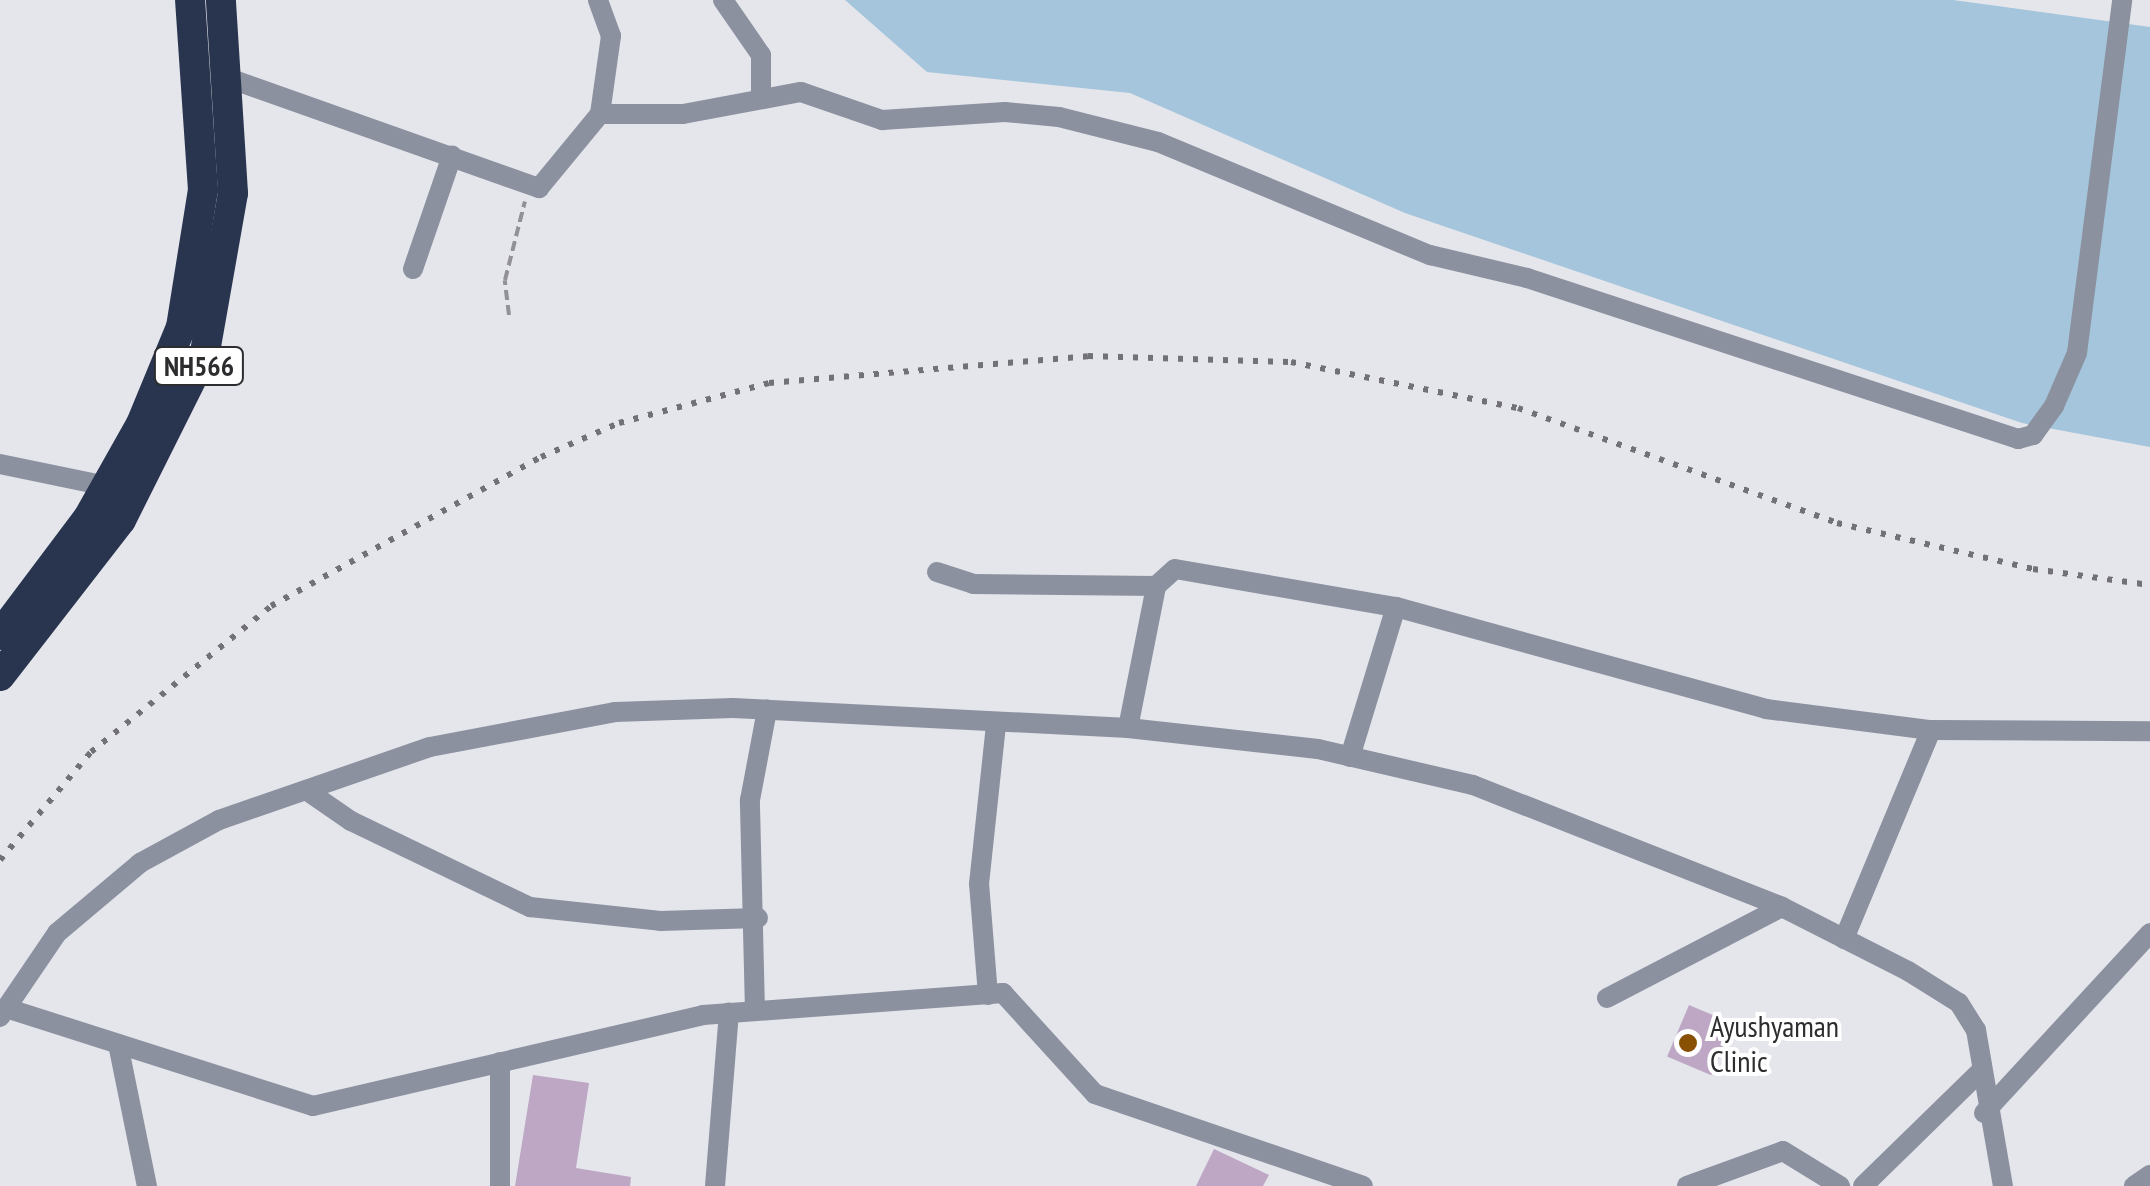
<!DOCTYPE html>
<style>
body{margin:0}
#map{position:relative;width:2150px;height:1186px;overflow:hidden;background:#e5e5ec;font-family:"PT Sans Narrow",sans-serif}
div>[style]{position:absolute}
.water>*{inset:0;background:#a4c5db}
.building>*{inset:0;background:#bda7c4;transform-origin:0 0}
.path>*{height:4px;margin-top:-2px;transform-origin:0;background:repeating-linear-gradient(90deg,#919196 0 10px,transparent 0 15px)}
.minor>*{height:20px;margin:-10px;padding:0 10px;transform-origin:10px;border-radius:10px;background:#8b919f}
.highway>*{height:30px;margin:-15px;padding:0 15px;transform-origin:15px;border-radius:15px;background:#29354f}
.rail>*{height:6px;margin-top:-3px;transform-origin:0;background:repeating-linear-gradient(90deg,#727276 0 5px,transparent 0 15px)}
.dots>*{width:28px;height:28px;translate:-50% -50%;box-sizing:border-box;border:5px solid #fff;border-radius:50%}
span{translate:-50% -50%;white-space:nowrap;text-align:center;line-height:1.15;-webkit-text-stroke:8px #fff;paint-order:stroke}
.shield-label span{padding:2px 8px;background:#fff;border:2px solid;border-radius:8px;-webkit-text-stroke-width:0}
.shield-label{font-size:28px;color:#2d2d2f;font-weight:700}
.poi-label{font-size:30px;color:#2d2d2f}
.left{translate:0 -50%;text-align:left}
</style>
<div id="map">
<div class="water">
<i style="clip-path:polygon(845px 0,1953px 0,2150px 27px,2150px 447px,2022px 423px,1405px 213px,1130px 93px,927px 72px)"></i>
</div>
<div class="building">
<i style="left:1689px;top:1005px;width:48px;height:56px;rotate:23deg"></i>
<i style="clip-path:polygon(533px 1075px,589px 1083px,576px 1168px,631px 1177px,630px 1186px,515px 1186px)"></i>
<i style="clip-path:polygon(1214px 1149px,1269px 1175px,1263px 1186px,1196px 1186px)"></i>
</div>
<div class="path">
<i style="left:509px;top:315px;width:35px;rotate:-97deg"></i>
<i style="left:505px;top:280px;width:81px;rotate:-75.8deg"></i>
</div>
<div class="minor">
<i style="left:723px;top:0;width:67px;rotate:55.4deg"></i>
<i style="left:761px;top:55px;width:39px;rotate:90deg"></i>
<i style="left:231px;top:79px;width:327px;rotate:19.5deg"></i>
<i style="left:539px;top:188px;width:96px;rotate:-50.5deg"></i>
<i style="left:600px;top:114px;width:79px;rotate:-82deg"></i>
<i style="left:611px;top:36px;width:38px;rotate:-110deg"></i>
<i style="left:600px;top:114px;width:83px"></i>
<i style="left:683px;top:114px;width:120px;rotate:-10.6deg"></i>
<i style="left:801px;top:92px;width:86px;rotate:19.1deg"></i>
<i style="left:882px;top:120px;width:123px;rotate:-3.7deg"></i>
<i style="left:1005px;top:112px;width:54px;rotate:5.3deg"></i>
<i style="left:1059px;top:117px;width:102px;rotate:14.2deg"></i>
<i style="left:1158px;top:142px;width:295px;rotate:22.6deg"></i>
<i style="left:1430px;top:255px;width:100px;rotate:13.3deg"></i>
<i style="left:1527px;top:278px;width:517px;rotate:18.15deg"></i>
<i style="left:2018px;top:439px;width:16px;rotate:-15deg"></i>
<i style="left:2033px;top:435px;width:36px;rotate:-54deg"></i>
<i style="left:2054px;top:406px;width:58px;rotate:-66.5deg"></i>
<i style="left:2077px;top:353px;width:356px;rotate:-82.7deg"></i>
<i style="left:413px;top:269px;width:120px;rotate:-71deg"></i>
<i style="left:0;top:464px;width:108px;rotate:11.7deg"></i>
<i style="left:937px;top:572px;width:38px;rotate:18deg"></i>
<i style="left:973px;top:584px;width:183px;rotate:0.6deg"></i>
<i style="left:1128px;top:728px;width:145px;rotate:-78.8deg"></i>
<i style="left:1156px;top:586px;width:25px;rotate:-42deg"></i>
<i style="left:1175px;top:569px;width:224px;rotate:9.8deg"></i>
<i style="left:1396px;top:607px;width:384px;rotate:15.4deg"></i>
<i style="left:1766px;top:709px;width:166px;rotate:7.3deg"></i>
<i style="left:1931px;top:730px;width:219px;rotate:0.3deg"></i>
<i style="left:1350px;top:757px;width:157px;rotate:-73deg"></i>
<i style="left:306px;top:790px;width:55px;rotate:34.6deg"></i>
<i style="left:351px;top:821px;width:199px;rotate:25.7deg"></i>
<i style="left:530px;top:907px;width:131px;rotate:6.1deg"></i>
<i style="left:660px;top:921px;width:98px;rotate:-1.8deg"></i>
<i style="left:1844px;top:939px;width:226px;rotate:-67.4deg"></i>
<i style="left:988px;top:995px;width:111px;rotate:-94.6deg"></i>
<i style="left:979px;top:884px;width:160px;rotate:-83.9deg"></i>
<i style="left:1607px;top:998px;width:197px;rotate:-27.5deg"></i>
<i style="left:6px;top:1008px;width:322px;rotate:17.7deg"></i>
<i style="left:313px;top:1106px;width:400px;rotate:-13.1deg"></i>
<i style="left:703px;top:1015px;width:301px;rotate:-4.2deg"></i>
<i style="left:1003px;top:993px;width:137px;rotate:47.7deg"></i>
<i style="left:1095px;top:1094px;width:283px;rotate:18.9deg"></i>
<i style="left:755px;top:1011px;width:211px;rotate:-91.4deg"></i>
<i style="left:750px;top:800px;width:92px;rotate:-79.3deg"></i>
<i style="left:0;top:1017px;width:102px;rotate:-55.8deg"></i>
<i style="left:57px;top:933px;width:109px;rotate:-40.1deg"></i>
<i style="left:140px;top:863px;width:90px;rotate:-28.6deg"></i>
<i style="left:219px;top:820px;width:223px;rotate:-19.1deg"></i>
<i style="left:430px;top:747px;width:188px;rotate:-10.7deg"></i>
<i style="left:615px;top:712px;width:118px;rotate:-1.9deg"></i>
<i style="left:733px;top:708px;width:396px;rotate:2.9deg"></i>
<i style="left:1128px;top:728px;width:191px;rotate:6.3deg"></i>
<i style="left:1318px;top:749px;width:159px;rotate:13.1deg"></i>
<i style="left:1473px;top:785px;width:332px;rotate:21.5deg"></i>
<i style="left:1782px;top:907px;width:141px;rotate:26.9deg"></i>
<i style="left:1908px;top:971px;width:60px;rotate:32.1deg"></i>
<i style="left:1959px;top:1003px;width:32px;rotate:58deg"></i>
<i style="left:1976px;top:1030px;width:158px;rotate:80.2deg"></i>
<i style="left:118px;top:1044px;width:145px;rotate:78.5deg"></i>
<i style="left:500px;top:1062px;width:124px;rotate:90deg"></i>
<i style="left:1984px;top:1113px;width:245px;rotate:-47.3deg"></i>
<i style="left:715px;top:1186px;width:174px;rotate:-85.4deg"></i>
<i style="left:1687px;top:1186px;width:102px;rotate:-20deg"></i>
<i style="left:1783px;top:1151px;width:67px;rotate:31.6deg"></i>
<i style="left:1863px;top:1186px;width:163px;rotate:-44.3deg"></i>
<i style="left:2134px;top:1186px;width:19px;rotate:-35deg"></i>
</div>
<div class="highway">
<i style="left:0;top:635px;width:146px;rotate:-53.1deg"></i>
<i style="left:88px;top:518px;width:108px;rotate:-60.6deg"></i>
<i style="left:141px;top:424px;width:105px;rotate:-67.6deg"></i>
<i style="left:181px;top:327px;width:139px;rotate:-80.9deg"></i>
<i style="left:203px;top:190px;width:190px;rotate:-93.9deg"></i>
<i style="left:0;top:676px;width:197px;rotate:-52.2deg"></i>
<i style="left:121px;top:520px;width:188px;rotate:-63.4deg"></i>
<i style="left:205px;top:352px;width:161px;rotate:-80deg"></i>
<i style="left:233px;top:193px;width:193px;rotate:-93.6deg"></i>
</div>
<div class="rail">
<i style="left:0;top:860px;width:141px;rotate:-49.9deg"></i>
<i style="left:91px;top:752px;width:232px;rotate:-39deg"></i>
<i style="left:271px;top:606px;width:308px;rotate:-28.9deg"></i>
<i style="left:541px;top:457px;width:85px;rotate:-23.6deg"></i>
<i style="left:619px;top:423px;width:155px;rotate:-14.9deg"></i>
<i style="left:769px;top:383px;width:320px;rotate:-4.8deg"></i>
<i style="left:1088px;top:356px;width:203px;rotate:1.7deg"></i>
<i style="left:1291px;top:362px;width:232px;rotate:11.5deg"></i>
<i style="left:1518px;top:408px;width:339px;rotate:19.8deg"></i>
<i style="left:1837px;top:523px;width:201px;rotate:13.2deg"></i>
<i style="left:2033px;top:569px;width:118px;rotate:7.8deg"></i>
</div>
<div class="dots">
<i style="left:1688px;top:1043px;background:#885003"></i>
</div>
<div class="shield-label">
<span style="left:199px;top:366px">NH566</span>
</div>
<div class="poi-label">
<span class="left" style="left:1710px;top:1043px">Ayushyaman<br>Clinic</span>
</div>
</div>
